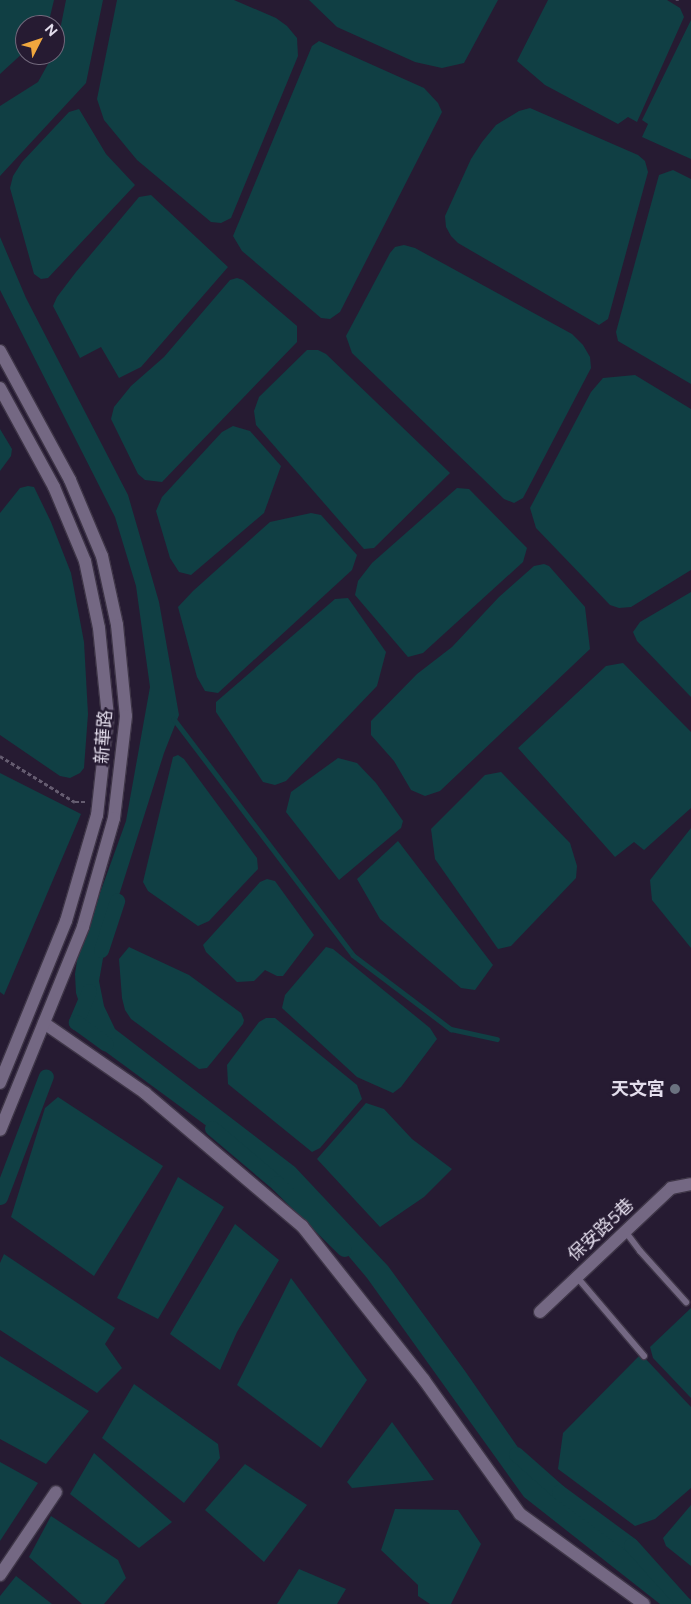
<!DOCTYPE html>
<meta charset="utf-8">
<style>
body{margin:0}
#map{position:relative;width:691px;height:1604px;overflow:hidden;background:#261b32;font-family:Figtree,"Noto Sans TC",sans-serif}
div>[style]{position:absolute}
.water>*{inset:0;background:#103f44}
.stream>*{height:4.5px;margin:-2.25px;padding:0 2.25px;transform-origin:2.25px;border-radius:2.25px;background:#103f44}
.canal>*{height:15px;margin:-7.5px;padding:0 7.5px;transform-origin:7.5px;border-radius:7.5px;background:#103f44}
.path>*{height:2.5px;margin-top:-1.25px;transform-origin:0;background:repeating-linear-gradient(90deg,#655c70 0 4px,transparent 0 6.5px)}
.roads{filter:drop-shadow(1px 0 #3e3547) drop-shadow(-1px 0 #3e3547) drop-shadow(0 1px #3e3547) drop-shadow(0 -1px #3e3547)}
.service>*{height:6px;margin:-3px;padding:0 3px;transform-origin:3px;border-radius:3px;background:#746883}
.minor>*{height:12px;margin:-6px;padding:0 6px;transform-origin:6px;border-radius:6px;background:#746883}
.tertiary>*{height:12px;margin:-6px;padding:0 6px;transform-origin:6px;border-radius:6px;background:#746883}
.dots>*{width:14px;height:14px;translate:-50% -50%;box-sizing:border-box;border:2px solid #261b32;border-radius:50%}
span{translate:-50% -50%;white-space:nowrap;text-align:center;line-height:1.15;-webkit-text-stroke:5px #261b32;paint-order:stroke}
.street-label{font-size:18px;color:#e3ddec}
.poi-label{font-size:18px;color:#e3ddec;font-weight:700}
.right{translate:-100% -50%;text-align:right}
.north{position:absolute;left:15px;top:15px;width:50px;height:50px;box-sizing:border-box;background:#261b32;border:1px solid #72697c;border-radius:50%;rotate:49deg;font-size:14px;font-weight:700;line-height:20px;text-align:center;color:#e3ddec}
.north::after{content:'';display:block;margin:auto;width:18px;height:22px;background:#f0a73e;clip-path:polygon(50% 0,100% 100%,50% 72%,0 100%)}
</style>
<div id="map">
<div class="water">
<i style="clip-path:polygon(0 0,54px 0,48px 25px,25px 25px,25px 51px,0 74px)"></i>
<i style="clip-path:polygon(66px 0,103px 0,86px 83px,0 176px,0 106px,38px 82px,53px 55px,55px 55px)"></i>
<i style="clip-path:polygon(117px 0,234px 0,276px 18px,287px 26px,297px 38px,298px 56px,231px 218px,221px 223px,211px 222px,137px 160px,104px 120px,97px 99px)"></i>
<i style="clip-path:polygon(309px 0,498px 0,464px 63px,442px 68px,415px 62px,337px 27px)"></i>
<i style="clip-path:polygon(548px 0,667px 0,680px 8px,684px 17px,637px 122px,628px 117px,618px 124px,545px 85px,517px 61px)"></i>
<i style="clip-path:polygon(691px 20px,691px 159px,642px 137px,648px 124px,642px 120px)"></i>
<i style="clip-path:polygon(319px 41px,424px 88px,438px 103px,442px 112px,340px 312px,330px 319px,321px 318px,242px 251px,233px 236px,312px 46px)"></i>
<i style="clip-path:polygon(530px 108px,638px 155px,645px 161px,648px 172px,608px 319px,599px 325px,458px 243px,451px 236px,446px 227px,445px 216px,471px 159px,482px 142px,496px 125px,519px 111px)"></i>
<i style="clip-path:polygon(79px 109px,106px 154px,135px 185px,48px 278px,41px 279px,34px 274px,10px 188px,13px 176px,22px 162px,69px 112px)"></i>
<i style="clip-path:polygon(673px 170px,691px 179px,691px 384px,618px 341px,616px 332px,659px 175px)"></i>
<i style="clip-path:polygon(151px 195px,228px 267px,141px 367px,119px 378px,101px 347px,80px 358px,53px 306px,57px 297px,76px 272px,139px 197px)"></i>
<i style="clip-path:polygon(0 237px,26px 298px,128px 495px,159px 602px,179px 715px,164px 753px,108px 930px,99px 981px,104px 1006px,115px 1029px,295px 1167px,388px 1266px,465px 1371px,544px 1485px,691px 1600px,691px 1604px,660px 1604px,524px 1497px,367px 1278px,298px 1196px,272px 1174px,106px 1052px,88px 1030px,76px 993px,75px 974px,78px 954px,126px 821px,150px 687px,136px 586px,115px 517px,0 290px)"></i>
<i style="clip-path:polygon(404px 245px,415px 248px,572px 334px,583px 345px,590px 357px,591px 368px,523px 498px,514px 503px,504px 499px,352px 353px,346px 336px,390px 253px,395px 247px)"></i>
<i style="clip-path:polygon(237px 278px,243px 280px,297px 326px,297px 342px,162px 482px,145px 480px,138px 474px,111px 419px,114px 407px,131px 386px,164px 357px,230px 280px)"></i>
<i style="clip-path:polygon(307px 350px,318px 350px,326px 354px,450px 473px,374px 548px,364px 549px,256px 425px,254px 411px,259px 397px)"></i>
<i style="clip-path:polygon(635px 375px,691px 409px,691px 570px,631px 607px,619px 608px,610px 605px,536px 528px,530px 508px,591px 392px,603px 378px)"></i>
<i style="clip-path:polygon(233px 426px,250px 431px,281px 466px,264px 513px,191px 575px,179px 572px,170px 558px,156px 511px,162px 497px,222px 432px)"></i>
<i style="clip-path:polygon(0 429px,12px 449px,11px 456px,0 471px)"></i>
<i style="clip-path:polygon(28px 486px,34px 487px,51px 522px,71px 573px,84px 642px,88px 714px,84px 768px,80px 773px,70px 778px,60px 776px,0 735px,0 513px,20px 488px)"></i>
<i style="clip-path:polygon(457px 488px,469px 489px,527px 548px,523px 562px,423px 653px,408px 657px,355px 595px,358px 581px,372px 563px)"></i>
<i style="clip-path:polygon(311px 513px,321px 515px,357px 555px,352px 570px,218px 693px,205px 691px,197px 677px,178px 607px,193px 591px,270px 522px)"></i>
<i style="clip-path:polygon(544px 564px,549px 566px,585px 607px,590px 649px,440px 791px,425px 796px,411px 790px,394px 761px,371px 735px,371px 721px,417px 674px,452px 647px,499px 597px,534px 566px)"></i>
<i style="clip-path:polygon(691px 592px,691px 697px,637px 641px,633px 632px,640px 622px)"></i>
<i style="clip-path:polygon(348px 598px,386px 652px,377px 686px,286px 781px,275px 785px,263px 782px,216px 712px,216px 702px,335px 599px)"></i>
<i style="clip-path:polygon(623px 663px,691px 732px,691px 808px,644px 850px,634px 842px,615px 857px,518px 748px,606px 666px)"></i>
<i style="clip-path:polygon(178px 755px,184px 759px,257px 858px,258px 869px,209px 921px,198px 926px,148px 891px,143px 882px,173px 757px)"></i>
<i style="clip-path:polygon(338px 758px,357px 763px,376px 783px,403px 821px,401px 828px,339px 880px,286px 812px,291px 792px)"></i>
<i style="clip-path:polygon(501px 772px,570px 843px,577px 866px,576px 878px,511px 946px,498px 949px,435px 859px,431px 829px,485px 775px)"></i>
<i style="clip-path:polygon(0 773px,81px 814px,4px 995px,0 992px)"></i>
<i style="clip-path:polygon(691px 828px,691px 948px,652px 900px,650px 880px)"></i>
<i style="clip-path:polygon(398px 841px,493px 965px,475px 990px,461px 988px,380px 919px,357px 879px)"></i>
<i style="clip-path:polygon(267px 879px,275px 881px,314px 935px,283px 976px,277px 976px,265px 970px,254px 981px,237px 982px,206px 952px,203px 945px,260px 882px)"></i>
<i style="clip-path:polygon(129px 947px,189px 975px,241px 1013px,244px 1020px,243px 1024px,207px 1068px,199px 1069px,131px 1019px,125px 1010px,122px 998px,119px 959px)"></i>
<i style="clip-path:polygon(326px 947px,333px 949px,430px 1028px,437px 1039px,401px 1087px,393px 1093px,357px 1077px,282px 1008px,285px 995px)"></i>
<i style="clip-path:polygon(266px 1018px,275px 1018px,357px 1085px,362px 1099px,320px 1148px,312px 1152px,228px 1084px,227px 1065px,259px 1022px)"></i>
<i style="clip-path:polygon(58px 1097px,163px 1166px,94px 1276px,11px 1217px,45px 1108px)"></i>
<i style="clip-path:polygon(366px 1103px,384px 1109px,412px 1139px,452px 1169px,424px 1197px,380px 1227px,317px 1159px)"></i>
<i style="clip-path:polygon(178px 1177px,224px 1207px,158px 1319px,117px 1298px)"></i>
<i style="clip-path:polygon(235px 1224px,279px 1260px,237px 1332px,220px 1370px,170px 1334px)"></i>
<i style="clip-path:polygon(4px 1254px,115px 1328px,105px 1344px,122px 1368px,97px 1393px,0 1330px,0 1263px)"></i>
<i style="clip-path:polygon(291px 1278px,367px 1380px,321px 1448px,237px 1385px)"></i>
<i style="clip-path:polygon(691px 1308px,691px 1398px,653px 1358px,650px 1347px)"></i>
<i style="clip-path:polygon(641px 1354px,691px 1407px,691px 1488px,655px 1519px,635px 1526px,558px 1469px,563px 1433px)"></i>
<i style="clip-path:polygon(0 1356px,89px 1411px,46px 1464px,0 1439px)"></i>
<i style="clip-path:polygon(134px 1384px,218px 1444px,220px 1458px,184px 1503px,102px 1438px)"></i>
<i style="clip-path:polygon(392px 1422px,434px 1480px,352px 1488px,347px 1482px)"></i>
<i style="clip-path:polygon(94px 1453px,172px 1522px,139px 1548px,70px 1494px)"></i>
<i style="clip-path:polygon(0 1462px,38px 1483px,0 1541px)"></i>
<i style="clip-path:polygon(245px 1464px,307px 1505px,264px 1562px,205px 1510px)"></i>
<i style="clip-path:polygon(691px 1505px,691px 1566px,666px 1546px,663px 1538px)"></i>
<i style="clip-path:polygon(395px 1509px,458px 1510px,481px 1544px,451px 1604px,430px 1604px,418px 1596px,418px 1585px,381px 1550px)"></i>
<i style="clip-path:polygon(51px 1516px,118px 1560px,126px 1578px,104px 1604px,82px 1604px,29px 1557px)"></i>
<i style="clip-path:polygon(299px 1569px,346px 1589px,337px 1604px,277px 1604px)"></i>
<i style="clip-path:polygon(16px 1576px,52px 1604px,0 1604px,0 1596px)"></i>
</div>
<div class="stream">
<i style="left:174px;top:719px;width:296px;rotate:52.8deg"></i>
<i style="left:353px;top:955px;width:123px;rotate:37.1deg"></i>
<i style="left:451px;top:1029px;width:47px;rotate:12.3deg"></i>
</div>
<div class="canal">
<i style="left:101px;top:950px;width:52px;rotate:-71.9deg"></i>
<i style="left:89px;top:991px;width:34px;rotate:113deg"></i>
<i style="left:76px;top:1022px;width:37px;rotate:36deg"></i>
<i style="left:212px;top:1128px;width:85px;rotate:40.2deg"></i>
<i style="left:277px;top:1183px;width:94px;rotate:44.6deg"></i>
<i style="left:0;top:1197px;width:129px;rotate:-69.2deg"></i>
<i style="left:516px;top:1454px;width:57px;rotate:41.5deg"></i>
<i style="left:559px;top:1492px;width:89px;rotate:36.4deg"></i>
<i style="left:631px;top:1545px;width:79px;rotate:48.1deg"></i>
</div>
<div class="path">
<i style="left:677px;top:1px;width:1px;rotate:-90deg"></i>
<i style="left:0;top:756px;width:88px;rotate:31.5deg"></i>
<i style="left:75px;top:802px;width:12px"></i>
</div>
<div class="roads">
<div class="service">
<i style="left:625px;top:1231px;width:25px;rotate:53deg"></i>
<i style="left:640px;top:1251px;width:69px;rotate:48deg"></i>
<i style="left:576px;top:1276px;width:105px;rotate:49.6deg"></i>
</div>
<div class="minor">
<i style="left:44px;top:1023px;width:123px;rotate:34.7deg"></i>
<i style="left:145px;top:1093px;width:206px;rotate:40.3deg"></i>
<i style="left:302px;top:1226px;width:196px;rotate:51.6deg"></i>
<i style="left:424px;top:1380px;width:165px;rotate:54.4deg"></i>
<i style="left:520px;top:1514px;width:153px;rotate:36deg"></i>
<i style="left:540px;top:1312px;width:180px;rotate:-43.4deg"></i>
<i style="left:671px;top:1188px;width:20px;rotate:-11deg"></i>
<i style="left:0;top:1575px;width:100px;rotate:-56deg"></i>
</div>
<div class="tertiary">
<i style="left:0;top:351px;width:147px;rotate:61.5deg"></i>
<i style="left:70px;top:480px;width:82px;rotate:67.2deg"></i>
<i style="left:102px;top:556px;width:71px;rotate:77.7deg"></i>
<i style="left:117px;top:625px;width:91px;rotate:84.4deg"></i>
<i style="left:126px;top:716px;width:103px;rotate:96.7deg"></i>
<i style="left:114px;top:818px;width:113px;rotate:105.9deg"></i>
<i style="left:83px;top:927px;width:219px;rotate:112.2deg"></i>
<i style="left:0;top:388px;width:113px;rotate:61.4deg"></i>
<i style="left:54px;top:487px;width:80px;rotate:67.3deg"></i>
<i style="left:85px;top:561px;width:68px;rotate:78.2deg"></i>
<i style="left:99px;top:628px;width:88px;rotate:84.2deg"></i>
<i style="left:108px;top:716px;width:100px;rotate:96.3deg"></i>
<i style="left:97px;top:815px;width:110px;rotate:106.3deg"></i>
<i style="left:66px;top:921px;width:175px;rotate:112.2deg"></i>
</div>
</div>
<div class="dots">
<i style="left:675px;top:1089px;background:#6b7280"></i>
</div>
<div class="street-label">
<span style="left:104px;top:737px;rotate:-86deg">新華路</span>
<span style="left:601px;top:1230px;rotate:-43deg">保安路5巷</span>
</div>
<div class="poi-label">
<span class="right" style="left:665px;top:1089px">天文宮</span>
</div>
<div class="north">N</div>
</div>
